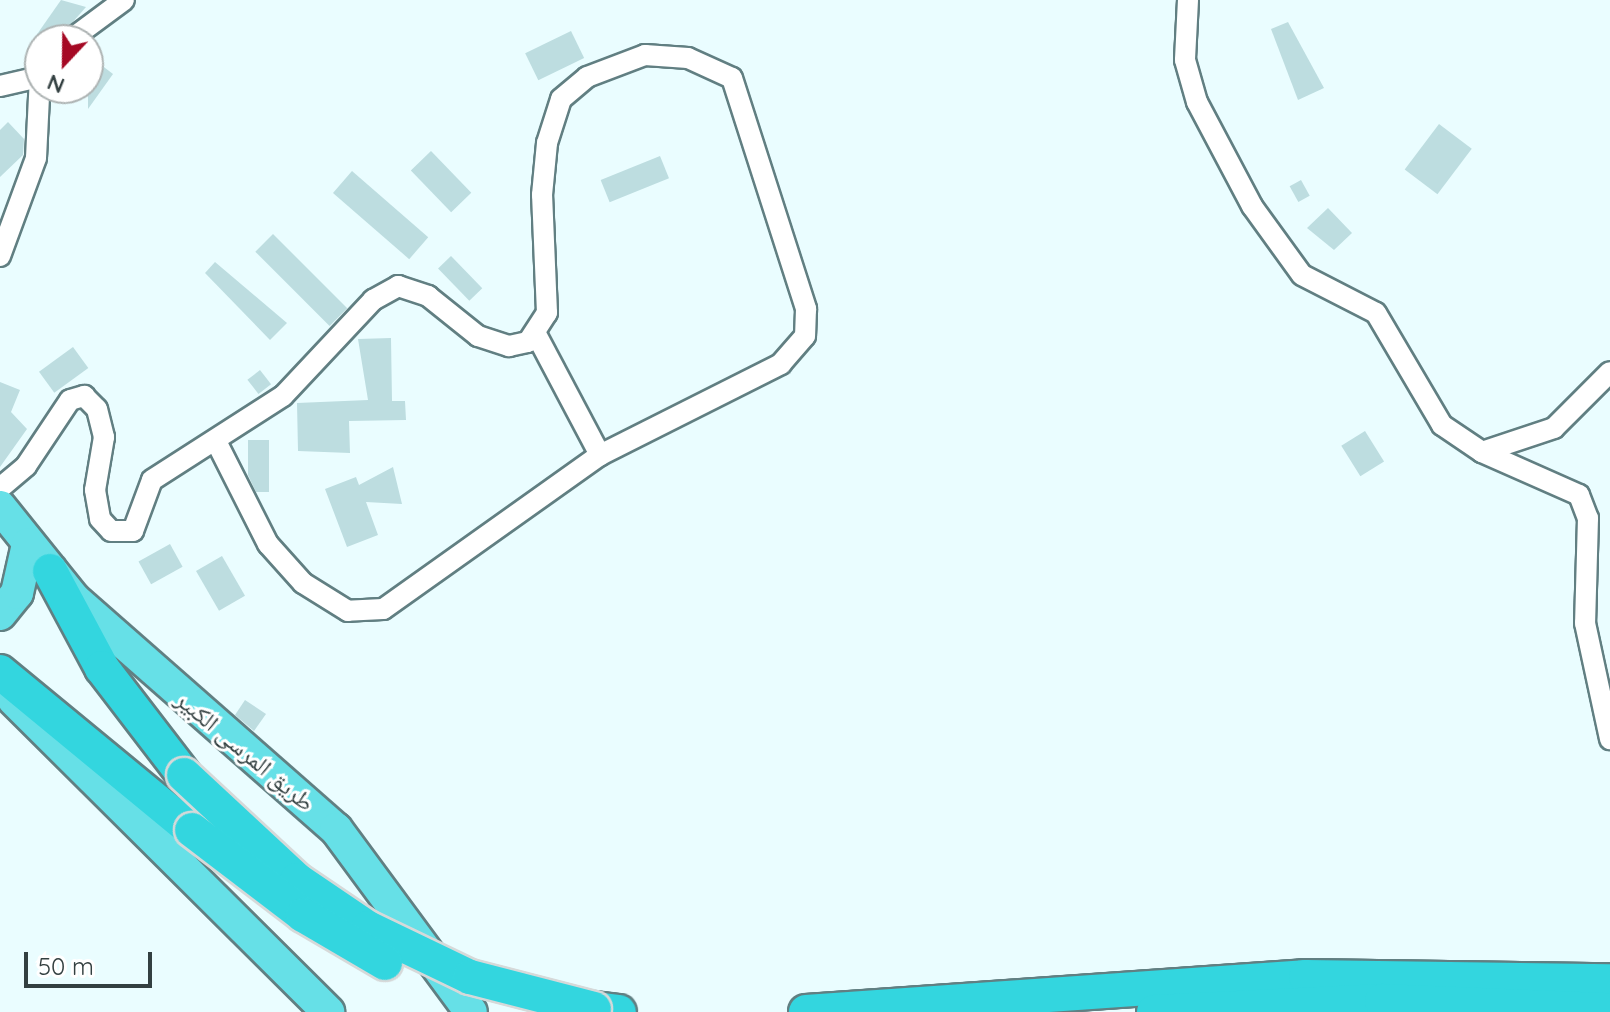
<!DOCTYPE html>
<meta charset="utf-8">
<style>
body{margin:0}
#map{position:relative;width:1610px;height:1012px;overflow:hidden;background:#eafdff;font-family:Quicksand,"Noto Naskh Arabic",sans-serif}
div>[style]{position:absolute}
.building>*{inset:0;background:#bddde0;transform-origin:0 0}
.roads{filter:drop-shadow(2px 0 #617f82) drop-shadow(-2px 0 #617f82) drop-shadow(0 2px #617f82) drop-shadow(0 -2px #617f82)}
.minor>*{height:20px;margin:-10px;padding:0 10px;transform-origin:10px;border-radius:10px;background:#fff}
.primary>*{height:32px;margin:-16px;padding:0 16px;transform-origin:16px;border-radius:16px;background:#66e0e7}
.trunk>*{height:34px;margin:-17px;padding:0 17px;transform-origin:17px;border-radius:17px;background:#33d6df}
.bridges{filter:drop-shadow(2px 0 #d6d9d9) drop-shadow(-2px 0 #d6d9d9) drop-shadow(0 2px #d6d9d9) drop-shadow(0 -2px #d6d9d9)}
.trunk-bridge>*{height:34px;margin:-17px;padding:0 17px;transform-origin:17px;border-radius:17px;background:#33d6df}
span{translate:-50% -50%;white-space:nowrap;text-align:center;line-height:1.15;-webkit-text-stroke:6px #fff;paint-order:stroke}
.street-label{font-size:24px;color:#334041}
.north{position:absolute;left:24px;top:24px;width:80px;height:80px;box-sizing:border-box;background:#fff;border:2px solid #adb3b3;border-radius:50%;rotate:202deg;font-size:22px;font-weight:700;line-height:32px;text-align:center;color:#334041}
.north::after{content:'';display:block;margin:auto;width:28px;height:36px;background:#a50924;clip-path:polygon(50% 0,100% 100%,50% 72%,0 100%)}
.scale{position:absolute;left:24px;top:952px;width:128px;height:36px;box-sizing:border-box;border:4px solid #334041;border-top:0;padding-left:10px;font-size:24px;line-height:28px;white-space:nowrap;color:#334041;-webkit-text-stroke:6px #fff;paint-order:stroke}
</style>
<div id="map">
<div class="building">
<i style="clip-path:polygon(61px 0,86px 7px,57px 40px,33px 40px)"></i>
<i style="clip-path:polygon(1288px 22px,1324px 88px,1298px 100px,1271px 29px)"></i>
<i style="left:571px;top:31px;width:30px;height:51px;rotate:64deg"></i>
<i style="clip-path:polygon(88px 55px,113px 74px,88px 109px)"></i>
<i style="clip-path:polygon(8px 122px,24px 139px,23px 155px,0 177px,0 130px)"></i>
<i style="left:1439px;top:124px;width:41px;height:57px;rotate:37deg"></i>
<i style="left:431px;top:151px;width:58px;height:28px;rotate:46deg"></i>
<i style="left:660px;top:156px;width:24px;height:64px;rotate:68deg"></i>
<i style="left:352px;top:171px;width:101px;height:29px;rotate:41deg"></i>
<i style="left:1301px;top:180px;width:18px;height:13px;rotate:61deg"></i>
<i style="clip-path:polygon(1328px 208px,1352px 233px,1334px 250px,1307px 228px)"></i>
<i style="left:273px;top:234px;width:105px;height:25px;rotate:45deg"></i>
<i style="left:451px;top:256px;width:45px;height:18px;rotate:46deg"></i>
<i style="clip-path:polygon(215px 262px,287px 323px,270px 340px,205px 273px)"></i>
<i style="clip-path:polygon(391px 338px,392px 401px,405px 401px,406px 420px,349px 421px,350px 453px,298px 451px,297px 403px,368px 400px,358px 339px)"></i>
<i style="left:73px;top:347px;width:26px;height:42px;rotate:54deg"></i>
<i style="left:260px;top:370px;width:18px;height:16px;rotate:52deg"></i>
<i style="clip-path:polygon(0 382px,20px 390px,11px 412px,27px 429px,0 467px)"></i>
<i style="left:1365px;top:431px;width:36px;height:28px;rotate:58deg"></i>
<i style="clip-path:polygon(248px 440px,269px 440px,269px 492px,256px 492px,248px 475px)"></i>
<i style="clip-path:polygon(393px 467px,402px 504px,366px 502px,378px 535px,347px 547px,325px 489px,356px 477px,359px 485px)"></i>
<i style="left:170px;top:544px;width:26px;height:36px;rotate:61deg"></i>
<i style="left:222px;top:556px;width:46px;height:30px;rotate:60deg"></i>
<i style="clip-path:polygon(245px 700px,266px 714px,254px 731px,235px 715px)"></i>
</div>
<div class="roads">
<div class="minor">
<i style="left:1188px;top:0;width:60px;rotate:92.9deg"></i>
<i style="left:1185px;top:60px;width:44px;rotate:74.1deg"></i>
<i style="left:1197px;top:102px;width:118px;rotate:62.1deg"></i>
<i style="left:1252px;top:206px;width:85px;rotate:54.1deg"></i>
<i style="left:1302px;top:275px;width:83px;rotate:27.2deg"></i>
<i style="left:1376px;top:313px;width:130px;rotate:59.5deg"></i>
<i style="left:1442px;top:425px;width:48px;rotate:34deg"></i>
<i style="left:1482px;top:452px;width:106px;rotate:23.9deg"></i>
<i style="left:1579px;top:495px;width:25px;rotate:69deg"></i>
<i style="left:1588px;top:518px;width:105px;rotate:91.6deg"></i>
<i style="left:1585px;top:623px;width:119px;rotate:77.8deg"></i>
<i style="left:70px;top:40px;width:67px;rotate:-36.5deg"></i>
<i style="left:0;top:86px;width:39px;rotate:-13deg"></i>
<i style="left:0;top:256px;width:104px;rotate:-69.8deg"></i>
<i style="left:36px;top:158px;width:83px;rotate:-87.2deg"></i>
<i style="left:537px;top:336px;width:135px;rotate:62.1deg"></i>
<i style="left:1482px;top:452px;width:76px;rotate:-18.4deg"></i>
<i style="left:1554px;top:428px;width:79px;rotate:-45deg"></i>
<i style="left:0;top:488px;width:34px;rotate:-40deg"></i>
<i style="left:26px;top:466px;width:79px;rotate:-56.3deg"></i>
<i style="left:70px;top:400px;width:15px;rotate:-16deg"></i>
<i style="left:84px;top:396px;width:18px;rotate:45deg"></i>
<i style="left:97px;top:409px;width:29px;rotate:76deg"></i>
<i style="left:104px;top:437px;width:54px;rotate:99.6deg"></i>
<i style="left:95px;top:490px;width:29px;rotate:80deg"></i>
<i style="left:100px;top:519px;width:16px;rotate:47deg"></i>
<i style="left:111px;top:531px;width:22px"></i>
<i style="left:133px;top:531px;width:54px;rotate:-69.6deg"></i>
<i style="left:152px;top:480px;width:156px;rotate:-32.7deg"></i>
<i style="left:283px;top:396px;width:132px;rotate:-46.8deg"></i>
<i style="left:373px;top:300px;width:29px;rotate:-29deg"></i>
<i style="left:398px;top:286px;width:32px;rotate:18deg"></i>
<i style="left:428px;top:296px;width:64px;rotate:38.7deg"></i>
<i style="left:478px;top:336px;width:33px;rotate:18deg"></i>
<i style="left:509px;top:346px;width:19px;rotate:-12deg"></i>
<i style="left:528px;top:342px;width:35px;rotate:-57deg"></i>
<i style="left:547px;top:313px;width:118px;rotate:-92.4deg"></i>
<i style="left:542px;top:195px;width:52px;rotate:-84.5deg"></i>
<i style="left:547px;top:143px;width:46px;rotate:-72.3deg"></i>
<i style="left:561px;top:99px;width:34px;rotate:-40deg"></i>
<i style="left:587px;top:77px;width:62px;rotate:-20.8deg"></i>
<i style="left:645px;top:55px;width:43px;rotate:4deg"></i>
<i style="left:688px;top:58px;width:48px;rotate:24.4deg"></i>
<i style="left:732px;top:78px;width:243px;rotate:72.2deg"></i>
<i style="left:806px;top:309px;width:27px;rotate:92deg"></i>
<i style="left:805px;top:336px;width:37px;rotate:131deg"></i>
<i style="left:781px;top:364px;width:203px;rotate:153.3deg"></i>
<i style="left:600px;top:455px;width:266px;rotate:144.6deg"></i>
<i style="left:383px;top:609px;width:35px;rotate:177deg"></i>
<i style="left:348px;top:611px;width:53px;rotate:-148.1deg"></i>
<i style="left:303px;top:583px;width:52px;rotate:-131.9deg"></i>
<i style="left:268px;top:544px;width:113px;rotate:-116.8deg"></i>
</div>
<div class="primary">
<i style="left:0;top:507px;width:118px;rotate:51.2deg"></i>
<i style="left:74px;top:599px;width:349px;rotate:41.3deg"></i>
<i style="left:336px;top:829px;width:227px;rotate:53.6deg"></i>
<i style="left:0;top:614px;width:27px;rotate:-51deg"></i>
<i style="left:17px;top:593px;width:50px;rotate:-77.3deg"></i>
<i style="left:14px;top:700px;width:443px;rotate:44.8deg"></i>
</div>
<div class="trunk">
<i style="left:50px;top:571px;width:110px;rotate:61.8deg"></i>
<i style="left:102px;top:668px;width:135px;rotate:52.5deg"></i>
<i style="left:0;top:672px;width:249px;rotate:39.5deg"></i>
<i style="left:594px;top:1009px;width:25px;rotate:7deg"></i>
<i style="left:806px;top:1012px;width:501px;rotate:-4deg"></i>
<i style="left:1306px;top:977px;width:304px;rotate:0.8deg"></i>
<i style="left:1154px;top:1012px;width:228px;rotate:-2.8deg"></i>
<i style="left:1382px;top:1001px;width:228px;rotate:2.3deg"></i>
</div>
</div>
<div class="bridges">
<div class="trunk-bridge">
<i style="left:184px;top:775px;width:154px;rotate:42.9deg"></i>
<i style="left:297px;top:880px;width:86px;rotate:34.1deg"></i>
<i style="left:368px;top:928px;width:113px;rotate:25.7deg"></i>
<i style="left:470px;top:977px;width:128px;rotate:14.5deg"></i>
<i style="left:192px;top:830px;width:140px;rotate:37.4deg"></i>
<i style="left:303px;top:915px;width:95px;rotate:30.3deg"></i>
</div>
</div>
<div class="street-label">
<span style="left:245px;top:751px;rotate:40deg">طريق المرسى الكبير</span>
</div>
<div class="north">N</div>
<div class="scale">50 m</div>
</div>
